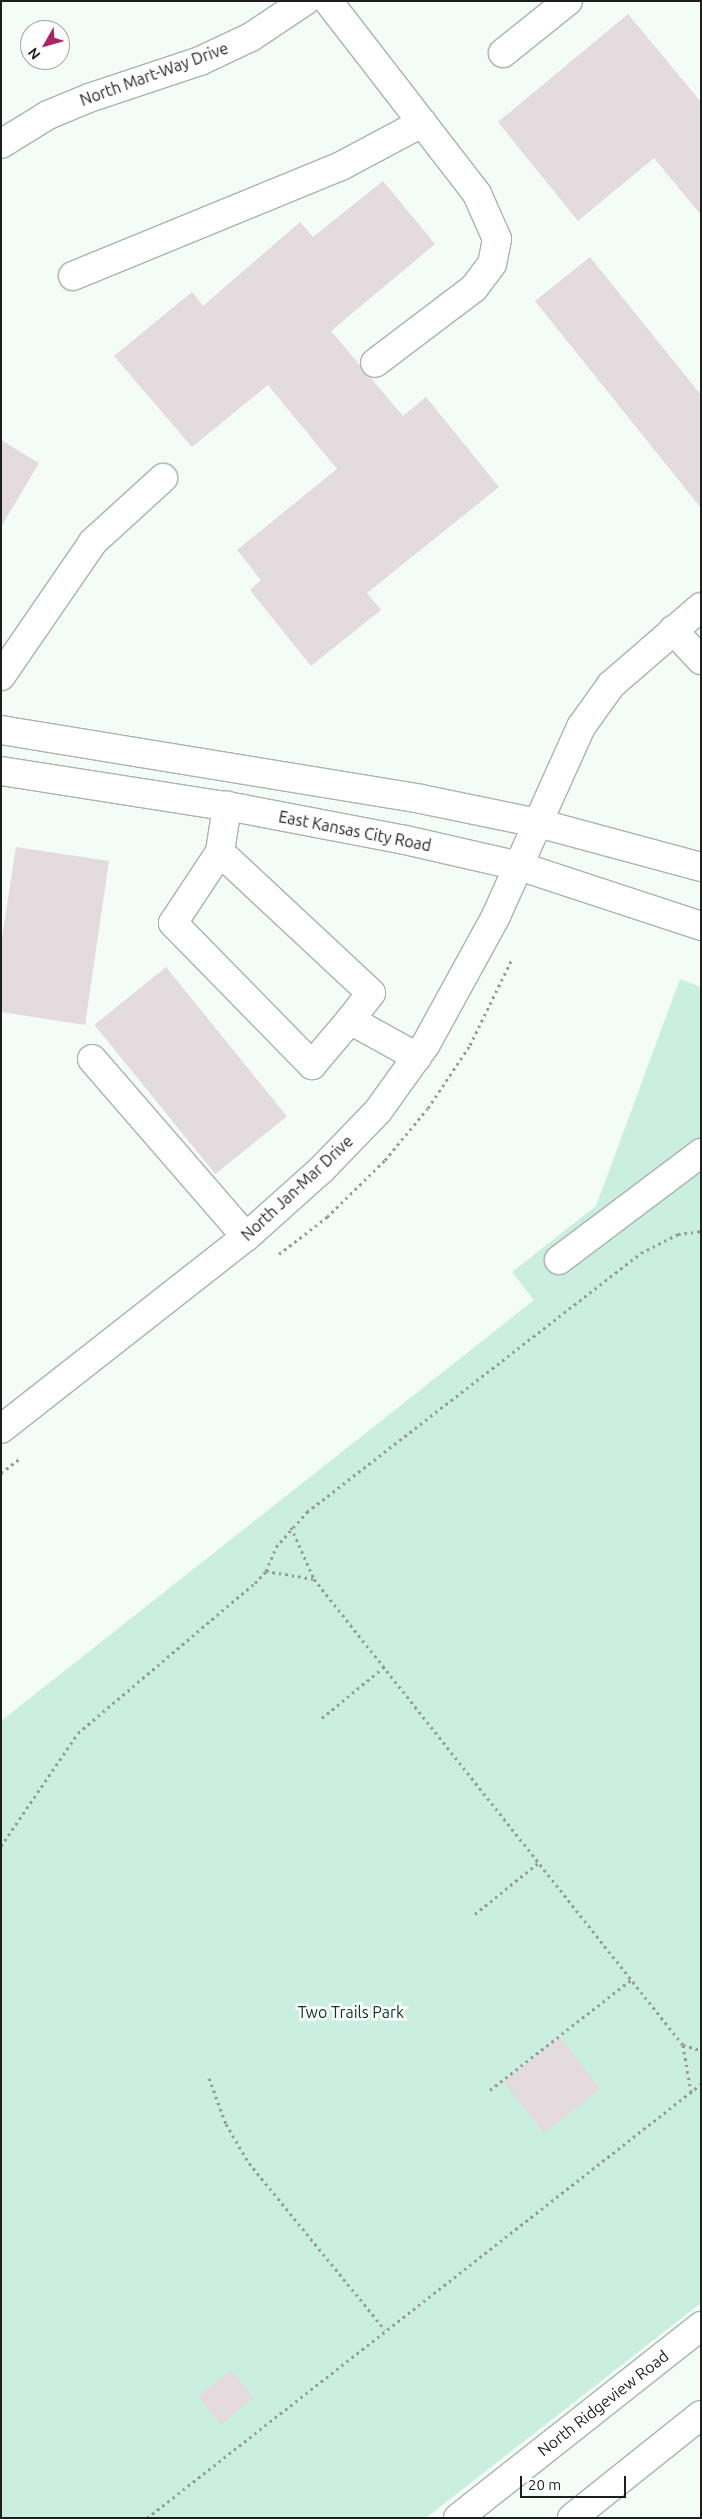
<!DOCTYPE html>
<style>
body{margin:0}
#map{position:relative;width:702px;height:2519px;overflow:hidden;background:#f4fcf8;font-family:Ubuntu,sans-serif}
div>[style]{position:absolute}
.green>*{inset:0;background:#caefe0}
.building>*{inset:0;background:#e4dbde;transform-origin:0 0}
.path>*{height:3px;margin-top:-1.5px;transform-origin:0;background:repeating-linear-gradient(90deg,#969b98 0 2.5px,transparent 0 6.5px)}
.roads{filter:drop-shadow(1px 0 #abb3af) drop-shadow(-1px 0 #abb3af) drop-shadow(0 1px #abb3af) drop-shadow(0 -1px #abb3af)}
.minor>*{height:28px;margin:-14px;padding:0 14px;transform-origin:14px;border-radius:14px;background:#fff}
.major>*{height:28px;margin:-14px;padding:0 14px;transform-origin:14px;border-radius:14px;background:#fff}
span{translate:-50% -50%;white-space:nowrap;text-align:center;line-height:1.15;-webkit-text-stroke:5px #fff;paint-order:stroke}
.street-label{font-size:16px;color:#1d1f1e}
.park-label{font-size:16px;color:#05392a}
.frame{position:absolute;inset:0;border:2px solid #1d1f1e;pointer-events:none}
.north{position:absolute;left:20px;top:20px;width:50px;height:50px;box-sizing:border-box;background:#fff;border:1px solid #a5a5a5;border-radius:50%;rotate:232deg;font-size:14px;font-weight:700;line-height:20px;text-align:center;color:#1d1f1e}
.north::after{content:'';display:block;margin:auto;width:18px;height:22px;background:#ac2264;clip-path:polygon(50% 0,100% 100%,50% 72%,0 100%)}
.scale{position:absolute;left:520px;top:2476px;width:106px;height:22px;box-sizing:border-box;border:2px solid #1d1f1e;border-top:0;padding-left:6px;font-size:15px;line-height:18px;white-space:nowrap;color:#1d1f1e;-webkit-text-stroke:4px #fff;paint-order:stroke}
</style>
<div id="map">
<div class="green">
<i style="clip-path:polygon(680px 979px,701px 987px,701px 2303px,426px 2518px,1px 2518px,1px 1721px,534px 1300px,512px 1272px,596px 1206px)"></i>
</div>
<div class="building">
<i style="clip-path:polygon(628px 14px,701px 102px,701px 215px,654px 158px,578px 221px,498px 122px)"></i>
<i style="clip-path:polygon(383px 181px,435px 244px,331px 331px,403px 416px,426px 397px,499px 487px,367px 593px,381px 610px,311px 666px,250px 590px,261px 580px,237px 550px,337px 469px,268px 385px,192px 447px,114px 356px,192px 292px,203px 306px,300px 222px,313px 237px)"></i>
<i style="clip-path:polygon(590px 257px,701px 395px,701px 508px,535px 301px)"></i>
<i style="clip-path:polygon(1px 440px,39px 463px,1px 527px)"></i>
<i style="clip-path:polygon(16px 847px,109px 861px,85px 1025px,1px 1012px,1px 944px)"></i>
<i style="left:166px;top:967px;width:192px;height:92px;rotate:51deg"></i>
<i style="left:560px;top:2037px;width:66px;height:72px;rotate:52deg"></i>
<i style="left:231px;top:2370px;width:36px;height:42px;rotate:51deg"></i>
</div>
<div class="path">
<i style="left:279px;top:1254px;width:61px;rotate:-37.6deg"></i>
<i style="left:327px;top:1217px;width:81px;rotate:-44.5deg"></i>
<i style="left:385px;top:1160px;width:67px;rotate:-50.4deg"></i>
<i style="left:428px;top:1108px;width:76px;rotate:-56.3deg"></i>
<i style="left:470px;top:1045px;width:96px;rotate:-64deg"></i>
<i style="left:1px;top:1473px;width:24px;rotate:-38deg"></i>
<i style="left:291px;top:1527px;width:57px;rotate:66.1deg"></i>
<i style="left:266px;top:1571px;width:49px;rotate:9.5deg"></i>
<i style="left:314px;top:1579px;width:594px;rotate:51.63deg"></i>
<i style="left:683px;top:2045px;width:48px;rotate:80.3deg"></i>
<i style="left:322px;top:1718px;width:82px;rotate:-39.5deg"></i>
<i style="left:1px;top:1846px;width:137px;rotate:-55.7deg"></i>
<i style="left:78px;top:1733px;width:232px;rotate:-40.3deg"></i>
<i style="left:255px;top:1583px;width:16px;rotate:-47deg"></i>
<i style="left:266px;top:1571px;width:26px;rotate:-67deg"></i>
<i style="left:276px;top:1547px;width:47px;rotate:-48.5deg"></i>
<i style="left:307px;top:1512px;width:423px;rotate:-37.8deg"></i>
<i style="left:641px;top:1253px;width:42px;rotate:-27.2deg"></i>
<i style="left:678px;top:1234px;width:23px;rotate:-7deg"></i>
<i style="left:475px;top:1914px;width:81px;rotate:-39deg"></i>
<i style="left:683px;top:2045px;width:19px;rotate:16deg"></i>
<i style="left:209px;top:2078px;width:49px;rotate:69.7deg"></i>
<i style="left:226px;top:2124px;width:45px;rotate:59.5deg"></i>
<i style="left:249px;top:2163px;width:215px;rotate:50.8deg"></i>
<i style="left:490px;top:2090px;width:179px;rotate:-38deg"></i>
<i style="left:147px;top:2518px;width:704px;rotate:-38.07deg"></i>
</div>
<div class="roads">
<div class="minor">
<i style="left:328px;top:1px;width:244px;rotate:52.3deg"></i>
<i style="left:477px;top:194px;width:49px;rotate:66deg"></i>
<i style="left:497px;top:239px;width:25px;rotate:101deg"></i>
<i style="left:492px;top:264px;width:30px;rotate:127deg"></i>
<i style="left:474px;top:288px;width:124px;rotate:142.9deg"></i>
<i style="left:503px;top:53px;width:83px;rotate:-38.7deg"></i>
<i style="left:1px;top:144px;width:55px;rotate:-31.7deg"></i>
<i style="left:48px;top:115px;width:44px;rotate:-22.5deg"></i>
<i style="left:89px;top:98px;width:117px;rotate:-18.4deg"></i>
<i style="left:200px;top:61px;width:56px;rotate:-25.2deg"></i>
<i style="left:251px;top:37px;width:65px;rotate:-33.7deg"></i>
<i style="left:73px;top:276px;width:290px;rotate:-22.3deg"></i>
<i style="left:341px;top:166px;width:92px;rotate:-28deg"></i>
<i style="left:673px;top:630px;width:41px;rotate:47deg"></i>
<i style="left:1px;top:676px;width:163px;rotate:-55.5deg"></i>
<i style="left:93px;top:542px;width:95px;rotate:-42.4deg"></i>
<i style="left:220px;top:852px;width:47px;rotate:-81.3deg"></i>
<i style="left:350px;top:1020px;width:34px;rotate:-52deg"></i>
<i style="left:371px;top:993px;width:207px;rotate:-137deg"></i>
<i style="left:220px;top:852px;width:85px;rotate:123.5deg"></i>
<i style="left:173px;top:923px;width:199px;rotate:45.6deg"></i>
<i style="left:312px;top:1065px;width:59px;rotate:-49.8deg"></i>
<i style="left:350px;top:1020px;width:77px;rotate:28.9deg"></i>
<i style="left:92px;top:1059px;width:235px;rotate:49.1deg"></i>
<i style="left:559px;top:1260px;width:178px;rotate:-37deg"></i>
<i style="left:1px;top:1429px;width:311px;rotate:-38.1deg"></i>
<i style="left:246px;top:1237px;width:101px;rotate:-41.8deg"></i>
<i style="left:321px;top:1170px;width:82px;rotate:-46deg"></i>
<i style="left:378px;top:1111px;width:82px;rotate:-54.4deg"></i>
<i style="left:426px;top:1044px;width:146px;rotate:-61.3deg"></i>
<i style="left:496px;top:916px;width:207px;rotate:-65.8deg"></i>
<i style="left:581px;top:727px;width:52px;rotate:-54.5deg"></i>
<i style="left:611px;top:685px;width:119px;rotate:-40.9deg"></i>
</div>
<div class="major">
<i style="left:1px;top:730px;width:426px;rotate:9.3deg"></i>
<i style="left:421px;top:799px;width:119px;rotate:11.6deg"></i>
<i style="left:538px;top:823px;width:169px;rotate:15.1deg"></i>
<i style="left:1px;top:771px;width:245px;rotate:8.9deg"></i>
<i style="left:243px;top:809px;width:161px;rotate:10.8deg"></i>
<i style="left:401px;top:839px;width:121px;rotate:12.9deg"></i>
<i style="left:519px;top:866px;width:192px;rotate:18.2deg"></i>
<i style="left:458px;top:2518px;width:310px;rotate:-38.3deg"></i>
<i style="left:572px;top:2518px;width:165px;rotate:-38.6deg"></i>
</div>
</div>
<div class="street-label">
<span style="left:154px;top:74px;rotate:-20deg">North Mart-Way Drive</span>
<span style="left:355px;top:831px;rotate:11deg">East Kansas City Road</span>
<span style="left:297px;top:1188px;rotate:-43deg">North Jan-Mar Drive</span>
<span style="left:603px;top:2403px;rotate:-38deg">North Ridgeview Road</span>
</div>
<div class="park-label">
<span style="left:351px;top:2012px">Two Trails Park</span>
</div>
<div class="frame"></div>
<div class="north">N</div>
<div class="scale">20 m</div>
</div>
